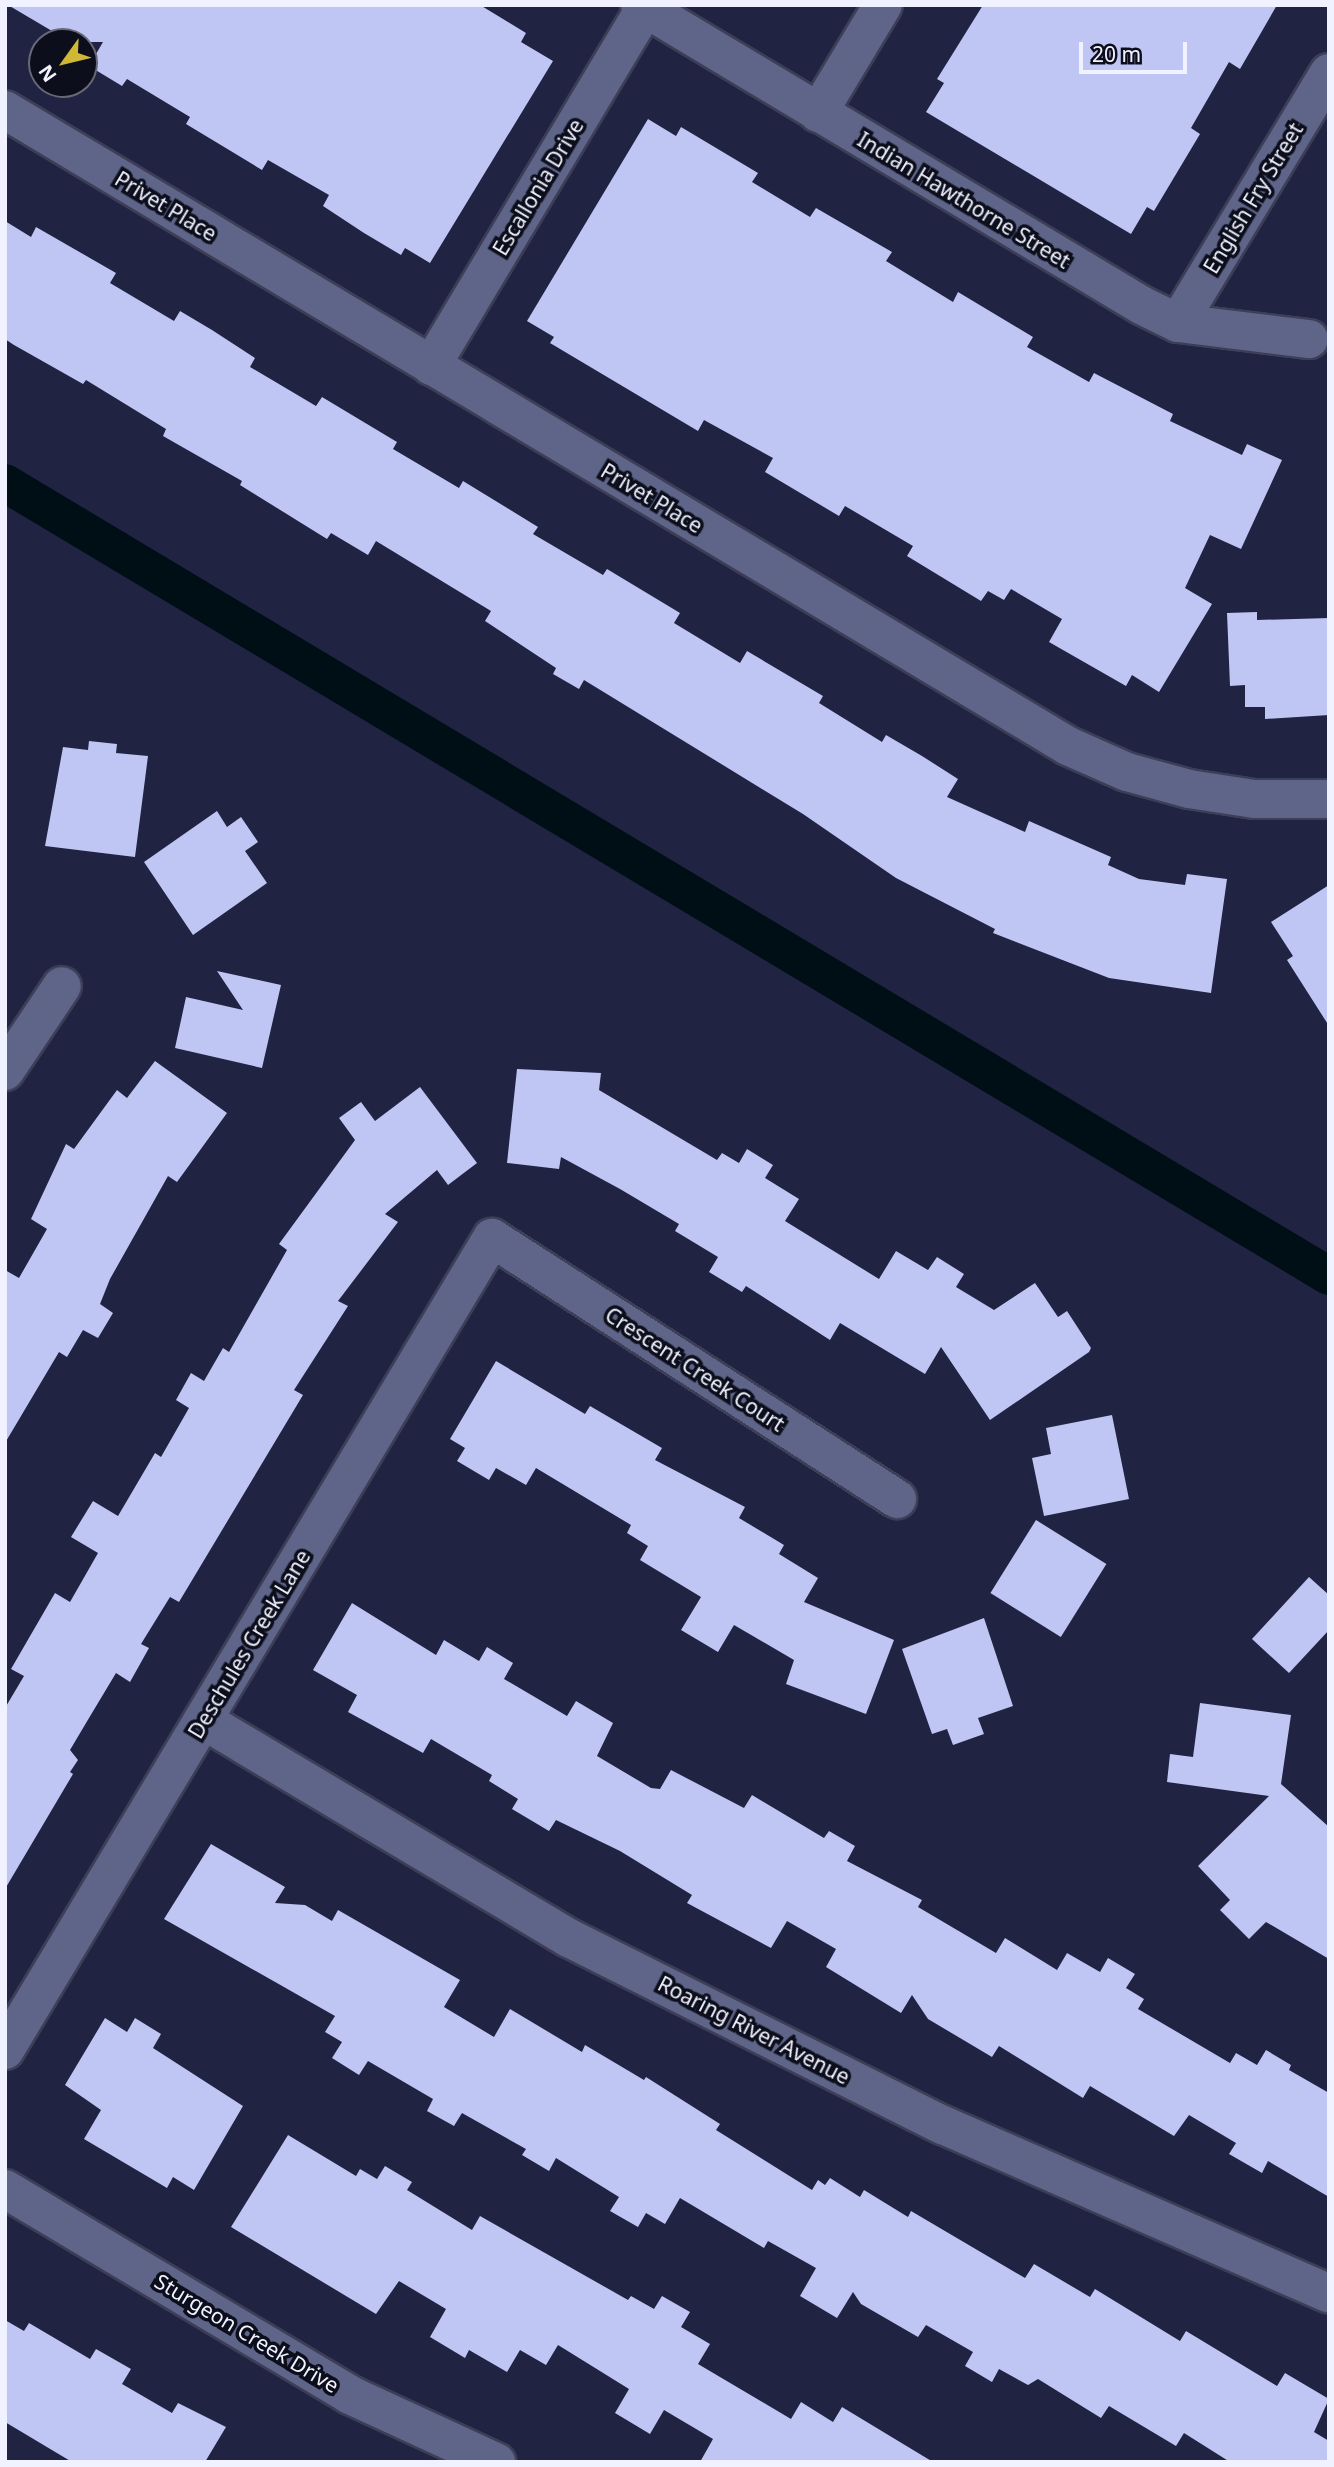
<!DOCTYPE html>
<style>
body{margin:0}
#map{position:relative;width:1334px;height:2467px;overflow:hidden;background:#202342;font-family:"Noto Sans",sans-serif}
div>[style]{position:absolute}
.canal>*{height:38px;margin:-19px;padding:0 19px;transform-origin:19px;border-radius:19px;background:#000f15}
.building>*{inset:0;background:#bfc6f4;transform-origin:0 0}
.roads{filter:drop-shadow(2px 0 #3d3e57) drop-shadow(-2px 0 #3d3e57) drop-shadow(0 2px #3d3e57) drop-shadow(0 -2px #3d3e57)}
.minor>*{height:38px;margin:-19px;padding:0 19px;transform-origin:19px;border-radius:19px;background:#5f6589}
span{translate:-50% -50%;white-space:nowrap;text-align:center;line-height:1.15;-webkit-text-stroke:7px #0c0e1c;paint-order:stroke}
.street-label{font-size:21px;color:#f0f2ff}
.frame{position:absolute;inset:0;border:7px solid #f0f2ff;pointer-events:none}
.north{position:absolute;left:28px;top:28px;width:70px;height:70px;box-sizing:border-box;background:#0c0e1c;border:2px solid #676977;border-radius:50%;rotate:236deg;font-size:19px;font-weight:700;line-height:28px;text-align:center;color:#f0f2ff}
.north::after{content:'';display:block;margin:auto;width:24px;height:32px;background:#d0b736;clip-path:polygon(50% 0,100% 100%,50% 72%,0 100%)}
.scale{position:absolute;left:1079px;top:42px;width:108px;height:32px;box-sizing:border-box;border:4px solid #f0f2ff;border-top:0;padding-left:9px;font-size:21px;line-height:24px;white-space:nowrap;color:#f0f2ff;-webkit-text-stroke:5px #0c0e1c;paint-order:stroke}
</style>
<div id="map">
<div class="canal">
<i style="left:5px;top:483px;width:1543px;rotate:30.92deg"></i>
</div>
<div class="building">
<i style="clip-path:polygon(8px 5px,480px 5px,526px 33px,521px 42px,553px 61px,430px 263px,405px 248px,401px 255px,364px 233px,323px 206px,329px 195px,268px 160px,262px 170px,186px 124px,190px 117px,127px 79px,122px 86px,89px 66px,103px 42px,46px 42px,52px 31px)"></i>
<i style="clip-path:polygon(983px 5px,1277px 5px,1240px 69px,1229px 62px,1191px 128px,1200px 134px,1154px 211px,1147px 207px,1131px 234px,926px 112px,944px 83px,937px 79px)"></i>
<i style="clip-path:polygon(648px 119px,676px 136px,681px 127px,758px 173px,752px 182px,810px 217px,816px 208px,892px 252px,886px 261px,953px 302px,958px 292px,1033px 337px,1027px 347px,1089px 382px,1094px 373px,1173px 414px,1170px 421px,1242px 455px,1247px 444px,1282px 460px,1241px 549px,1210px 535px,1185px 588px,1212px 604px,1159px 692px,1132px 675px,1126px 686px,1049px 642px,1062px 619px,1011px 589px,1004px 600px,988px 591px,981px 601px,907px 556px,913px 546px,845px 506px,839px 516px,765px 472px,773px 458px,704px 420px,698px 431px,550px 343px,554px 337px,527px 321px)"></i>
<i style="clip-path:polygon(5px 221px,31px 237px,36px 227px,116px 273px,110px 283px,174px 321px,180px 311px,212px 330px,255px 358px,250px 367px,316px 406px,322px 397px,397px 442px,393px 449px,459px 488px,463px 481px,538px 527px,533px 534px,603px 575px,607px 569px,680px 613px,674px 623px,740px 663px,747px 651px,823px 696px,819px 703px,882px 742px,886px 735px,922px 756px,958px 779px,947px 797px,1025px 832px,1029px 821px,1111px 857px,1108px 865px,1139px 879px,1185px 885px,1187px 874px,1227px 879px,1211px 993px,1109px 978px,993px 933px,995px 929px,896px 878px,803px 814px,584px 680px,579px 689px,553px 674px,556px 668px,485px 621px,491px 611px,376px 541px,368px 555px,331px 533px,327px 539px,240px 485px,242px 481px,163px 436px,166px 429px,86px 380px,83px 384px,14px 345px,5px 339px)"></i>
<i style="clip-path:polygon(1257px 612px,1257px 620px,1329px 618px,1329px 715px,1265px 719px,1265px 707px,1245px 707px,1245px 685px,1230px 686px,1227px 613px)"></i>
<i style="clip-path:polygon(89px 741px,117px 744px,116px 753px,148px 756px,135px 857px,45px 846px,63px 747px,88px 750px)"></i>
<i style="clip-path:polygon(217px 811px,227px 827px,241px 817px,258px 842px,245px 851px,267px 883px,193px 935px,144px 862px)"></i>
<i style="clip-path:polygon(1329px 885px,1329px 1026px,1287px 960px,1293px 956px,1271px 922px)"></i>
<i style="clip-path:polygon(217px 971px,281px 985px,262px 1068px,175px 1048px,186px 997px,243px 1010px)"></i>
<i style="clip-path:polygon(155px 1061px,227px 1113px,177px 1182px,168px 1176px,110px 1279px,100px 1304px,113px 1313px,98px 1338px,83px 1330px,67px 1357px,59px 1352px,5px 1443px,5px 1270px,19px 1278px,47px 1229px,31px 1219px,66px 1144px,74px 1149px,117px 1090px,127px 1098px)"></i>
<i style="clip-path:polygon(517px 1069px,601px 1073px,599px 1090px,717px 1160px,722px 1153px,739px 1163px,747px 1149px,773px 1165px,765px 1178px,799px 1199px,785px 1221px,879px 1279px,896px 1251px,928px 1270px,937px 1257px,964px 1274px,956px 1287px,994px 1310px,1035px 1283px,1058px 1317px,1067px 1311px,1091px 1348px,1089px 1352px,990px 1420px,941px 1347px,925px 1374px,840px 1323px,830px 1340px,746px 1286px,742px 1292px,709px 1272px,718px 1257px,675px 1231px,679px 1224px,620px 1189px,561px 1157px,559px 1169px,507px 1163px)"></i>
<i style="clip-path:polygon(420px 1087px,477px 1163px,448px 1185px,437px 1170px,385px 1214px,398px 1222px,338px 1301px,348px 1306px,294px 1390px,303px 1395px,179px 1602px,170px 1597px,141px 1644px,149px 1648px,130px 1682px,116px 1673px,89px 1718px,70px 1750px,78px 1760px,70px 1772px,73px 1774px,5px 1889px,5px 1708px,24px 1676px,11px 1669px,55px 1593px,70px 1602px,98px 1553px,71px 1537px,93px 1501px,118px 1516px,155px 1453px,161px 1457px,189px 1408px,176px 1400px,191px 1373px,204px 1381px,223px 1348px,229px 1352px,287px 1250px,279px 1244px,355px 1140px,339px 1118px,361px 1102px,375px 1121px)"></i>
<i style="clip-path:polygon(496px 1361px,585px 1414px,590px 1406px,662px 1448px,655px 1460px,745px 1507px,739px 1518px,784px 1545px,779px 1554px,818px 1578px,804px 1602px,894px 1640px,866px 1714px,786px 1684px,794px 1660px,734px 1625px,718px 1652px,681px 1630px,701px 1597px,640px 1560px,648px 1546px,627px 1533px,631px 1525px,536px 1468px,526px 1485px,496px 1468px,489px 1480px,457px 1461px,465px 1448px,450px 1439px)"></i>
<i style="clip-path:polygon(1112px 1415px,1129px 1499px,1044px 1516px,1032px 1458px,1051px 1454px,1046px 1428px)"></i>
<i style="left:1036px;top:1520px;width:83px;height:86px;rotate:32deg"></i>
<i style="clip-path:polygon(1309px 1577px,1329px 1595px,1329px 1630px,1289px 1673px,1252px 1639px)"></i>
<i style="clip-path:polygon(352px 1603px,436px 1655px,444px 1640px,479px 1661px,487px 1647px,513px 1663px,504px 1679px,567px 1716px,576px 1701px,613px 1723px,597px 1756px,651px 1788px,660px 1789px,671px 1770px,744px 1808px,752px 1795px,824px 1838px,829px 1831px,855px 1846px,847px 1861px,922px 1900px,918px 1907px,996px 1953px,1005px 1938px,1057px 1970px,1067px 1953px,1100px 1972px,1108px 1958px,1135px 1974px,1126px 1988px,1144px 1999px,1138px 2009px,1230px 2063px,1236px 2053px,1257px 2065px,1266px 2050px,1291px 2065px,1289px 2070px,1329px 2093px,1329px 2197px,1268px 2161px,1262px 2173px,1229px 2154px,1236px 2143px,1189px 2115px,1174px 2136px,1090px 2086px,1083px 2098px,999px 2046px,992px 2057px,928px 2019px,912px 1995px,901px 2013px,826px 1967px,836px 1949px,787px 1921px,771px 1948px,687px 1903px,692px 1895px,620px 1851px,556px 1820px,549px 1831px,512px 1809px,518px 1799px,489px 1781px,492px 1775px,431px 1739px,423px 1753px,348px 1712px,357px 1695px,313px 1670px)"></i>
<i style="clip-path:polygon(984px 1618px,1013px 1706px,978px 1718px,984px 1734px,953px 1745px,947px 1729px,932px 1734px,902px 1649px)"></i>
<i style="clip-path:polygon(1200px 1703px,1291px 1715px,1281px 1784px,1329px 1827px,1329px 1959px,1266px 1922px,1249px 1939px,1220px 1910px,1230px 1900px,1198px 1866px,1269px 1796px,1167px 1782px,1170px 1754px,1193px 1757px)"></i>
<i style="clip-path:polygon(211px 1844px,285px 1887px,275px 1903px,305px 1905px,332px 1921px,338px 1910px,460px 1980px,444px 2007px,494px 2037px,510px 2009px,582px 2052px,585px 2045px,644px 2080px,646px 2077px,720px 2124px,716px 2130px,812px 2190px,818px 2180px,825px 2185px,830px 2178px,860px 2197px,864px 2190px,908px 2217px,911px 2211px,1025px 2278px,1034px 2264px,1090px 2297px,1095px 2289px,1180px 2341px,1186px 2331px,1277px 2386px,1285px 2373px,1329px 2399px,1314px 2432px,1329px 2441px,1329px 2462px,1230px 2462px,1184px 2433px,1176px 2446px,1109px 2406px,1101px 2418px,1038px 2379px,1028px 2385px,999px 2369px,992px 2382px,965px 2366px,973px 2352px,926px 2325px,918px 2337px,861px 2304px,853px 2292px,837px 2318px,800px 2296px,816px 2268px,768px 2241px,764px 2248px,680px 2198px,665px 2224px,646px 2213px,638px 2227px,610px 2211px,619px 2197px,556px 2158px,549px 2171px,522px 2155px,526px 2149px,462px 2113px,454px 2126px,427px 2111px,433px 2099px,368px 2061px,359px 2075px,332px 2058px,342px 2042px,325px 2032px,335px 2016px,164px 1919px)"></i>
<i style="clip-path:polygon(105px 2018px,127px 2032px,135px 2018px,161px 2034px,153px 2048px,243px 2106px,194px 2190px,173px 2177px,167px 2188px,84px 2139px,101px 2110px,65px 2085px)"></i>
<i style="clip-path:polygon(288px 2135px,356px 2176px,360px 2169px,377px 2179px,385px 2166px,412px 2182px,407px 2190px,472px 2230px,480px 2216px,628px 2300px,631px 2296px,654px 2309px,662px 2296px,690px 2312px,681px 2327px,710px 2344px,698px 2364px,791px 2419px,801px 2402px,833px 2422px,842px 2407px,933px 2462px,700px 2462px,713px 2439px,664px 2410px,650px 2434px,615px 2413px,629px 2389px,558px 2345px,546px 2365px,520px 2350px,507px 2372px,469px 2350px,465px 2358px,430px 2337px,446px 2309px,399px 2281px,376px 2314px,231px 2227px)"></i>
<i style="clip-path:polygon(5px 2320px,24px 2331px,29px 2323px,90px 2359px,96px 2349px,131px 2369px,122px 2384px,172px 2413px,178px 2403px,226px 2427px,205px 2462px,72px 2462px,5px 2422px)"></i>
</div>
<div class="roads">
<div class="minor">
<i style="left:640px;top:5px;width:586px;rotate:30.9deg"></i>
<i style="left:1143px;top:306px;width:39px;rotate:26deg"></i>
<i style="left:1178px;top:323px;width:132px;rotate:7deg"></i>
<i style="left:5px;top:110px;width:1239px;rotate:30.89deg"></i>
<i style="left:1068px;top:746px;width:64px;rotate:23.8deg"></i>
<i style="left:1127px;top:772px;width:64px;rotate:15.3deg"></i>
<i style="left:1189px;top:789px;width:66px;rotate:8.7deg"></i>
<i style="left:1254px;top:799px;width:75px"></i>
<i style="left:818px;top:113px;width:126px;rotate:-59deg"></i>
<i style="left:1178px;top:323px;width:292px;rotate:-58.9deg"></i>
<i style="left:431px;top:366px;width:416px;rotate:-59.1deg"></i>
<i style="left:5px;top:1071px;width:102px;rotate:-56.2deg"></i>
<i style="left:203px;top:1720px;width:426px;rotate:30.8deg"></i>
<i style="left:569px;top:1938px;width:418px;rotate:26.6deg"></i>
<i style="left:943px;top:2125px;width:421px;rotate:23.6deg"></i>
<i style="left:5px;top:2050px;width:947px;rotate:-59.05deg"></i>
<i style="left:492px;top:1238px;width:482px;rotate:32.8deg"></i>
<i style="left:5px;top:2189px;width:402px;rotate:30.8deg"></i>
<i style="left:350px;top:2395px;width:161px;rotate:24.7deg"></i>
</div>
</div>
<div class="street-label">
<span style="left:538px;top:187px;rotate:-59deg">Escallonia Drive</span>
<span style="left:1253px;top:198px;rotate:-59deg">English Fry Street</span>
<span style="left:964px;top:200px;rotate:31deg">Indian Hawthorne Street</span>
<span style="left:166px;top:206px;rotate:31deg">Privet Place</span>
<span style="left:652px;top:498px;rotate:31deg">Privet Place</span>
<span style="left:695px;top:1369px;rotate:33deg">Crescent Creek Court</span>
<span style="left:249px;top:1644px;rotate:-59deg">Deschules Creek Lane</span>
<span style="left:754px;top:2030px;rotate:27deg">Roaring River Avenue</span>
<span style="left:247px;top:2333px;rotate:31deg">Sturgeon Creek Drive</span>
</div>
<div class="frame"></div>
<div class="north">N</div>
<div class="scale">20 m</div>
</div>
